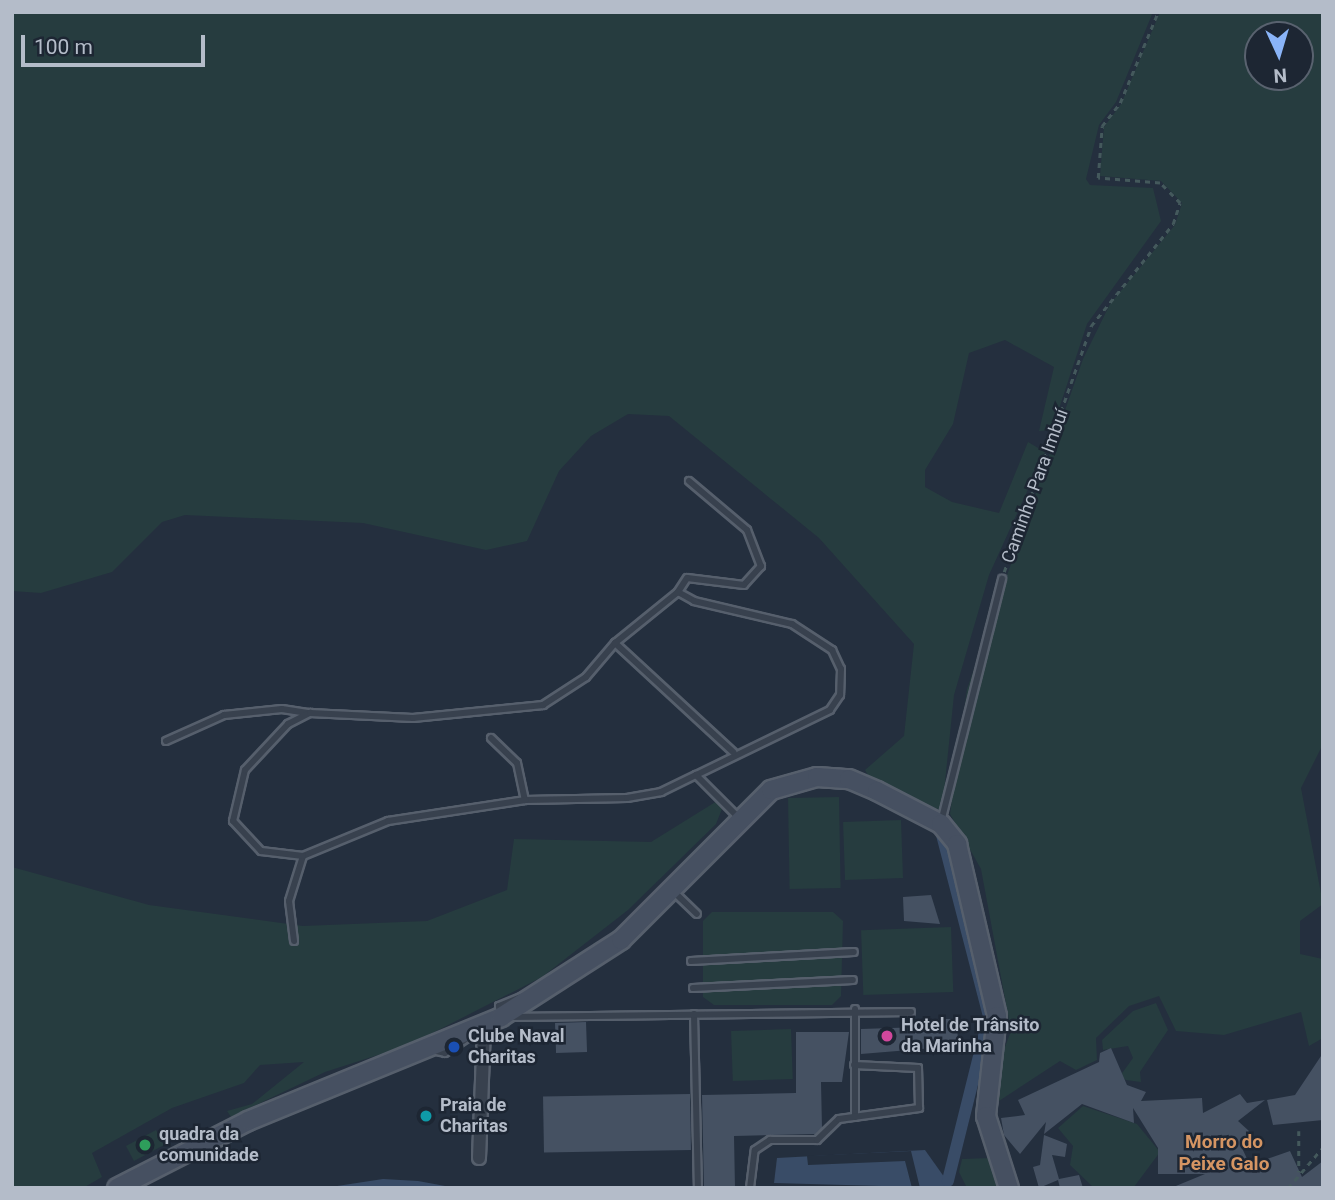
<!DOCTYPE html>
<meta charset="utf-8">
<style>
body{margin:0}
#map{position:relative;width:1335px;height:1200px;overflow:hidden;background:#242f3e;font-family:Roboto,sans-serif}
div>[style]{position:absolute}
.green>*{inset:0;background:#263c3f;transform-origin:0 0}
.water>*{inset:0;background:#394c67}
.pier>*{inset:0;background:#242f3e}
.canal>*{height:12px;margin:-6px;padding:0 6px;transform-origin:6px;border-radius:6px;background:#394c67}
.building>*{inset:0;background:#455162;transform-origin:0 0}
.path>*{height:2.5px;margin-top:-1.25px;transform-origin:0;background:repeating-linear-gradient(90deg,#44595c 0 5px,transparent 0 10px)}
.roads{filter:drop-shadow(2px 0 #565f6c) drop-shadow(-2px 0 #565f6c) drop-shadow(0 2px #565f6c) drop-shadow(0 -2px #565f6c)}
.lane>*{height:6px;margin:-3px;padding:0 3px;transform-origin:3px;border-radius:3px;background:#38414e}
.street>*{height:12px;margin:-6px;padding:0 6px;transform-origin:6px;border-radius:6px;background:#38414e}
.secondary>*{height:18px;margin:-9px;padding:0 9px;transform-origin:9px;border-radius:9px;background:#465061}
.dots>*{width:19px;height:19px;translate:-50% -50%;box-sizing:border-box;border:4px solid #1d2633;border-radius:50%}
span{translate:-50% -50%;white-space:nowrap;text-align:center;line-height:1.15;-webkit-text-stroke:5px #1d2633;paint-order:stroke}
.street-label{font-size:18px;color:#b4bcc9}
.poi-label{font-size:18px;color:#b4bcc9;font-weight:700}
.left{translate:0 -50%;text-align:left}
.neighbourhood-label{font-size:19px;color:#d59563;font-weight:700}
.frame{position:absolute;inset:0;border:14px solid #b4bcc9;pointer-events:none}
.north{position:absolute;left:1244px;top:21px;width:70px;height:70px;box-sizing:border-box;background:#1d2633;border:2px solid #59626f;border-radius:50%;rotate:176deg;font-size:19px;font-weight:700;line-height:28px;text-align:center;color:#b4bcc9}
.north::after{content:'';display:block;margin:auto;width:24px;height:32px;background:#8ab4f8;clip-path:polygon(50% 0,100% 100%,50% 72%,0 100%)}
.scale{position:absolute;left:21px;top:35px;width:184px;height:32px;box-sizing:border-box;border:4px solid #b4bcc9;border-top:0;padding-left:9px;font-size:21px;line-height:24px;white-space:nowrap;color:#b4bcc9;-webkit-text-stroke:5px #1d2633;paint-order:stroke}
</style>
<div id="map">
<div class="green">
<i style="clip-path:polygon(12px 12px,1153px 12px,1116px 102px,1099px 125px,1086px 179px,1090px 185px,1153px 188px,1161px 221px,1087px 324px,1052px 430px,1039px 431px,1054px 367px,1005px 340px,969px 353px,953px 424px,925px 470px,925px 487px,952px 502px,999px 513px,1028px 442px,1045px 452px,989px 575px,954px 695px,942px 811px,871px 780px,865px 770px,904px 736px,914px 644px,819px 538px,669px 416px,628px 414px,591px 436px,559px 471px,527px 541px,486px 550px,363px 523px,185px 515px,162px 522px,112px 572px,41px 593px,12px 591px)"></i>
<i style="clip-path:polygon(evenodd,1160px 12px,1323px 12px,1323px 744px,1301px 788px,1323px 904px,1300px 921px,1300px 954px,1323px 959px,1323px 1038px,1309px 1046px,1301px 1012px,1224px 1035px,1176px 1031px,1159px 996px,1129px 1006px,1096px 1038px,1097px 1060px,1076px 1070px,1060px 1061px,999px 1101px,997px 1068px,1011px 1031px,981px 869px,950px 814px,967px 689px,1083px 359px,1110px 304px,1175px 225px,1182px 203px,1161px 181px,1100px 176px,1104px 127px,1121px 104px,1160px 12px,1258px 35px,1300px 35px,1300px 77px,1258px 77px,1258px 35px)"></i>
<i style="left:839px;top:797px;width:91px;height:51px;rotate:89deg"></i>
<i style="clip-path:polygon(717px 801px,722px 809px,716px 824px,628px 910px,542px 977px,409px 1045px,325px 1072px,231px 1117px,227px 1111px,252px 1104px,304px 1062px,260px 1065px,244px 1083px,172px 1108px,92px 1153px,102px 1177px,83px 1188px,12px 1188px,12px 867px,149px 905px,303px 926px,427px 921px,507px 890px,514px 839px,651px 842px)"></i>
<i style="left:901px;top:820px;width:58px;height:58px;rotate:88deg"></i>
<i style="clip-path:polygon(712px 912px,833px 912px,843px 921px,841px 996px,832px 1005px,714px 1005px,703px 997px,703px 921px)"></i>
<i style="left:951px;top:927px;width:65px;height:90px;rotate:88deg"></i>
<i style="clip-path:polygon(1156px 1003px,1168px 1030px,1140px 1072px,1141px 1082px,1126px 1080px,1120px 1076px,1133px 1058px,1128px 1046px,1103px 1050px,1102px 1040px,1133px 1011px)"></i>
<i style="left:791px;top:1029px;width:50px;height:60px;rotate:88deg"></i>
<i style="clip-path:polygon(1083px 1106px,1137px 1124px,1160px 1152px,1134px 1187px,1094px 1188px,1070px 1165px,1073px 1146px,1058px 1128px)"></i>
<i style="left:156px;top:1130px;width:17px;height:34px;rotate:62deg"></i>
<i style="clip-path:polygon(991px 1158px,1002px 1188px,967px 1188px,959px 1172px,962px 1159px)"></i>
</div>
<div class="water">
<i style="clip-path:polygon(925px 1150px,952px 1188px,774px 1183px,777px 1158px)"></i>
<i style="clip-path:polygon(383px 1179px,418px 1181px,456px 1188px,324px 1188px)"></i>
</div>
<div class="pier">
<i style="clip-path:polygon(911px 1151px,920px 1188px,912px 1188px,905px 1161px,808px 1165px,807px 1156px)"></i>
</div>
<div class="canal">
<i style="left:940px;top:827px;width:195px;rotate:75.5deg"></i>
<i style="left:989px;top:1016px;width:170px;rotate:104deg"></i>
</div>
<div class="building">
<i style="clip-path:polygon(931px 895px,940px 924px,904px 921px,903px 897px)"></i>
<i style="clip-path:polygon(922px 1019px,957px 1019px,958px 1046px,861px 1054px,861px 1029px,922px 1027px)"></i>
<i style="left:586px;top:1022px;width:30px;height:31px;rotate:88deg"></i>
<i style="clip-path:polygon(796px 1032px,849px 1032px,842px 1082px,821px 1082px,822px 1128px,815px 1134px,734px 1136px,735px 1188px,704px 1188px,702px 1095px,796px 1093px)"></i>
<i style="clip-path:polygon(1111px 1048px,1127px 1085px,1146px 1092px,1141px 1101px,1202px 1098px,1203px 1113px,1240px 1094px,1247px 1103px,1265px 1100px,1238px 1121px,1249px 1131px,1241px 1146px,1250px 1165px,1290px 1151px,1302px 1177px,1323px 1161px,1323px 1188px,1171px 1188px,1205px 1174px,1158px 1174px,1158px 1148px,1133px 1108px,1134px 1123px,1082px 1104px,1044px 1134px,1046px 1122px,1020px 1154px,1004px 1135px,1001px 1118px,1025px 1115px,1018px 1100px,1099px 1062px,1100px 1053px)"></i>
<i style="clip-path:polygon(1323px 1053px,1323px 1120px,1273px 1125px,1267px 1100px,1295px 1095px)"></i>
<i style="left:690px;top:1094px;width:56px;height:147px;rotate:89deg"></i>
<i style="clip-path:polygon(1044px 1135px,1067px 1144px,1065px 1157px,1052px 1155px,1059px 1179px,1079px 1175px,1083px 1188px,1060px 1188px,1058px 1180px,1039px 1188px,1033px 1167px,1040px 1165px)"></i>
</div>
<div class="path">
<i style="left:1004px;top:572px;width:261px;rotate:-70.5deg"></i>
<i style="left:1091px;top:326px;width:131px;rotate:-51.2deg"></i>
<i style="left:1173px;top:224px;width:22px;rotate:-72deg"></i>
<i style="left:1180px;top:203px;width:28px;rotate:-135deg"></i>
<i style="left:1160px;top:183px;width:62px;rotate:-175.4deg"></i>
<i style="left:1098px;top:178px;width:52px;rotate:-85.6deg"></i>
<i style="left:1102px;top:126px;width:29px;rotate:-52deg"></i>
<i style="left:1120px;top:103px;width:99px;rotate:-67.3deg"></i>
<i style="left:1299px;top:1131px;width:41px;rotate:90deg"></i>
<i style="left:1288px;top:1188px;width:54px;rotate:-49.5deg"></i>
</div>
<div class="roads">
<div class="lane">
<i style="left:689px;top:481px;width:76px;rotate:40.2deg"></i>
<i style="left:747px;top:530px;width:39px;rotate:69deg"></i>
<i style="left:761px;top:566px;width:25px;rotate:132deg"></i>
<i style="left:744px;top:585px;width:57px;rotate:-173deg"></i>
<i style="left:687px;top:578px;width:17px;rotate:123deg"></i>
<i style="left:678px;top:592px;width:18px;rotate:29deg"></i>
<i style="left:694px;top:601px;width:101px;rotate:13.2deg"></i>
<i style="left:792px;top:624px;width:48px;rotate:33deg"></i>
<i style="left:832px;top:650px;width:21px;rotate:65deg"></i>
<i style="left:841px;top:669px;width:26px;rotate:92deg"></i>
<i style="left:840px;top:695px;width:18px;rotate:124deg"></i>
<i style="left:830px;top:710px;width:149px;rotate:154.1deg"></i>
<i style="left:615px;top:643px;width:161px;rotate:42.7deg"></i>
<i style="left:491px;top:738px;width:36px;rotate:44deg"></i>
<i style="left:517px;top:763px;width:38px;rotate:78deg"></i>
<i style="left:525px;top:800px;width:102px;rotate:-1.1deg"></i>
<i style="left:627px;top:798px;width:35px;rotate:-10deg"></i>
<i style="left:661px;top:792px;width:39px;rotate:-26deg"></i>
<i style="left:696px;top:775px;width:62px;rotate:45deg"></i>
<i style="left:166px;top:741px;width:64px;rotate:-24.1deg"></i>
<i style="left:224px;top:715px;width:58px;rotate:-5.9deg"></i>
<i style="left:282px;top:709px;width:26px;rotate:9deg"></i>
<i style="left:941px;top:822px;width:251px;rotate:-75.9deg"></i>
<i style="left:303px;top:856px;width:92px;rotate:-22.4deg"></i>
<i style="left:388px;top:821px;width:139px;rotate:-8.7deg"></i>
<i style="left:673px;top:891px;width:33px;rotate:44deg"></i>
<i style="left:294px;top:941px;width:40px;rotate:-97.1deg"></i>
<i style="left:289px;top:901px;width:47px;rotate:-72.7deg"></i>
<i style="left:303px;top:856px;width:42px;rotate:-173.2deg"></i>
<i style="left:261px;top:851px;width:41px;rotate:-133deg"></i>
<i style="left:233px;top:821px;width:52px;rotate:-76.8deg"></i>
<i style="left:245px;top:770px;width:63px;rotate:-46.9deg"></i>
<i style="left:288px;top:724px;width:25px;rotate:-27deg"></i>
<i style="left:310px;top:713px;width:103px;rotate:2.8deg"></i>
<i style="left:413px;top:718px;width:131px;rotate:-5.7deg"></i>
<i style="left:543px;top:705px;width:51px;rotate:-33.1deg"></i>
<i style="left:586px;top:677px;width:45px;rotate:-49.5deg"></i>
<i style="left:615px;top:643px;width:81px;rotate:-39deg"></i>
<i style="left:691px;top:961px;width:163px;rotate:-3.2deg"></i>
<i style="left:693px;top:988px;width:160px;rotate:-2.9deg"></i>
<i style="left:694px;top:1014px;width:174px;rotate:88.7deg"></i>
<i style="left:500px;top:1016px;width:10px;rotate:-96deg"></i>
<i style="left:499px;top:1006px;width:27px;rotate:-22deg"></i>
<i style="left:510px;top:1017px;width:401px;rotate:-0.7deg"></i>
<i style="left:432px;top:1050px;width:13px;rotate:13deg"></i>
<i style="left:445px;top:1053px;width:34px;rotate:-34deg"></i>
<i style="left:855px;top:1117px;width:108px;rotate:-90deg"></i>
<i style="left:750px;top:1188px;width:38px;rotate:-83deg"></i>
<i style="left:755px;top:1150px;width:18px;rotate:-34deg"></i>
<i style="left:770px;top:1140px;width:47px"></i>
<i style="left:817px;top:1140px;width:30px;rotate:-44deg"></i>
<i style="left:839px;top:1119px;width:81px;rotate:-7.8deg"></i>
<i style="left:919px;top:1108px;width:40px;rotate:-91.4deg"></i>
<i style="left:918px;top:1068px;width:64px;rotate:-177.3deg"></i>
</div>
<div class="street">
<i style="left:479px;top:1158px;width:132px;rotate:-87.8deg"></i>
</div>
<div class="secondary">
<i style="left:117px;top:1188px;width:147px;rotate:-27.1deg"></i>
<i style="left:248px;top:1121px;width:274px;rotate:-22.3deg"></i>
<i style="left:501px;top:1017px;width:143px;rotate:-32.7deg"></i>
<i style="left:621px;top:940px;width:212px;rotate:-45deg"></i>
<i style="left:771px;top:790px;width:48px;rotate:-15.8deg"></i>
<i style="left:817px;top:777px;width:32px;rotate:4deg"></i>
<i style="left:849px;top:779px;width:30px;rotate:23deg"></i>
<i style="left:877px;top:791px;width:72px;rotate:27.3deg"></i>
<i style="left:941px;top:824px;width:26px;rotate:51deg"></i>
<i style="left:957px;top:844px;width:177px;rotate:76.9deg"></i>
<i style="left:997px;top:1016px;width:101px;rotate:96.3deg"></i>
<i style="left:986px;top:1116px;width:76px;rotate:72.3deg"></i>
</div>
</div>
<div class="dots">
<i style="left:887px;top:1036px;background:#d1479c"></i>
<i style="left:454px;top:1047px;background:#1a4fb4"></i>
<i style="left:426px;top:1116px;background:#0f9aa8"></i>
<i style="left:145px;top:1145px;background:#2e9e5b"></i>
</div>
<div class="street-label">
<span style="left:1035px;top:486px;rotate:-70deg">Caminho Para Imbuí</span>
</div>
<div class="poi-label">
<span class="left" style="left:901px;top:1036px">Hotel de Trânsito<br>da Marinha</span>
<span class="left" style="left:468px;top:1047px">Clube Naval<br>Charitas</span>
<span class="left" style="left:440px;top:1116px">Praia de<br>Charitas</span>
<span class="left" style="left:159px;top:1145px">quadra da<br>comunidade</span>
</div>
<div class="neighbourhood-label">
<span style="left:1224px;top:1153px">Morro do<br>Peixe Galo</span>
</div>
<div class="frame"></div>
<div class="north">N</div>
<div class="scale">100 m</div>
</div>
